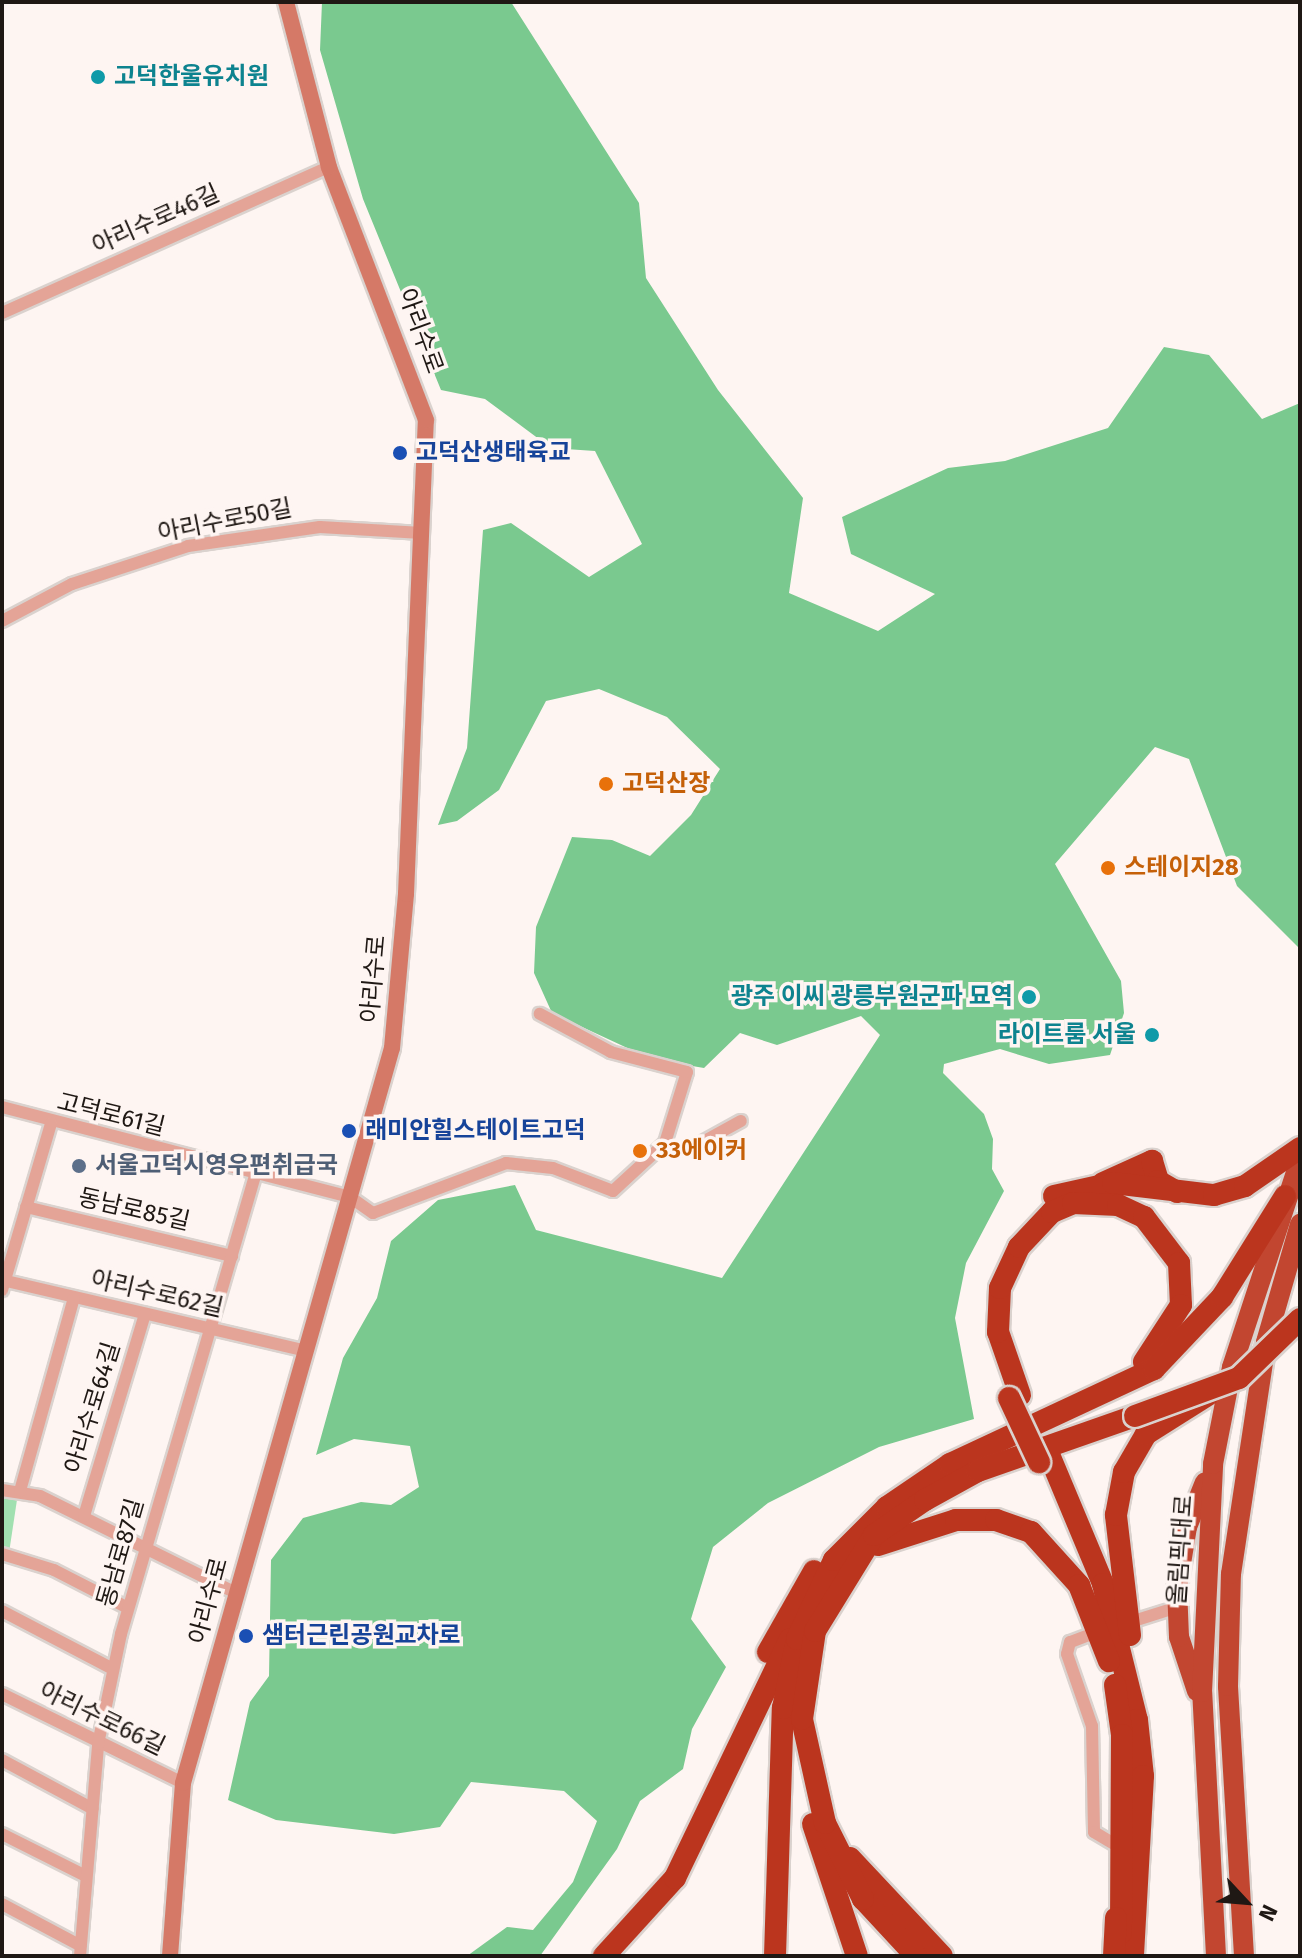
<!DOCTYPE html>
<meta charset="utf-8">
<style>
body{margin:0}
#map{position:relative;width:1302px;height:1958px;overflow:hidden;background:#fef5f2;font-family:"Fira Sans","Noto Sans KR",sans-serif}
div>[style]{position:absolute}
.green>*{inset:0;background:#a1e0b0}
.forest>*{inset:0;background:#7ac98f}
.roads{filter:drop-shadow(2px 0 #dad2ce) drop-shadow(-2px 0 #dad2ce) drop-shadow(0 2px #dad2ce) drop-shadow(0 -2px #dad2ce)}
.minor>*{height:12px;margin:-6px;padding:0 6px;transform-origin:6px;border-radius:6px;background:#e4a497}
.secondary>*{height:16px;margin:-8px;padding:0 8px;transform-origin:8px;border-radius:8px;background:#d57967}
.trunk>*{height:20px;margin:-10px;padding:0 10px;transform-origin:10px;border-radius:10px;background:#c24630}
.motorway>*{height:22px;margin:-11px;padding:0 11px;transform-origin:11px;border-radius:11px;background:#bb351e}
.bridges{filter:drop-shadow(2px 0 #dad2ce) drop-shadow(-2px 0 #dad2ce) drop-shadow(0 2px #dad2ce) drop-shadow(0 -2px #dad2ce)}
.motorway-bridge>*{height:22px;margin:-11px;padding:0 11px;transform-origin:11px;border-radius:11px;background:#bb351e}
.dots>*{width:22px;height:22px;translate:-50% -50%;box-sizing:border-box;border:4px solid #fef5f2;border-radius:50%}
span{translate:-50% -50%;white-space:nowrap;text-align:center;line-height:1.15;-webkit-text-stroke:7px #fef5f2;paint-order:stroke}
.culture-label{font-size:24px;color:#0d838f;font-weight:700}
.left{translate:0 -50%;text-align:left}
.right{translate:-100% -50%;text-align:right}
.street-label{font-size:24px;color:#1f1814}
.transit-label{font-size:24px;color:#164399;font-weight:700}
.food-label{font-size:24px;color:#c56008;font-weight:700}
.service-label{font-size:24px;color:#4e5e75;font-weight:700}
.frame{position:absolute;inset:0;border:4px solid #1f1814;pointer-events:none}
.north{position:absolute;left:1206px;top:1862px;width:80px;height:80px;-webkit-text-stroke:6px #fef5f2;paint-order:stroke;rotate:116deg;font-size:22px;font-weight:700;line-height:32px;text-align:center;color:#1f1814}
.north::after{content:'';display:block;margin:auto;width:28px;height:36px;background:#1f1814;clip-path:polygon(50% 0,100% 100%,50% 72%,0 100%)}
</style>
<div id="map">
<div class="green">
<i style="clip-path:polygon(2px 1492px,18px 1493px,9px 1553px,2px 1552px)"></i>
</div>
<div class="forest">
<i style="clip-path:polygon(322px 2px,511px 2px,639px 203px,646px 278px,718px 390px,803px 498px,789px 593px,878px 631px,935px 594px,851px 554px,842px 517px,948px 468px,1005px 461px,1108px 428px,1164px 347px,1209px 355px,1262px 419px,1300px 403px,1300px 949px,1237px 886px,1189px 759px,1155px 747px,1055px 864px,1121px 981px,1124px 1013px,1110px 1055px,1049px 1064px,1000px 1049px,944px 1064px,943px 1073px,984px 1114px,993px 1139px,992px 1169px,1004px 1191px,966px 1263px,955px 1318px,974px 1419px,879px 1447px,768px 1503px,713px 1547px,691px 1619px,726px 1667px,692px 1729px,683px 1769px,640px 1801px,617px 1849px,540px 1956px,467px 1956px,507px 1927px,533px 1930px,573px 1882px,597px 1821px,564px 1791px,471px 1782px,440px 1827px,394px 1834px,276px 1820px,228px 1800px,250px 1702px,269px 1676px,271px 1560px,303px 1518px,361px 1502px,391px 1505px,419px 1487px,410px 1446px,354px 1439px,316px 1455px,343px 1358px,377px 1298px,391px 1241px,438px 1200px,515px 1185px,536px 1230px,722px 1278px,880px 1035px,861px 1016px,777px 1045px,740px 1033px,704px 1068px,651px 1059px,552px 1013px,534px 973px,536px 927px,572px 837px,612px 840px,650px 856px,691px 815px,720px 769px,667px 717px,599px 689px,546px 701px,499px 790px,457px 821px,438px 825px,467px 748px,483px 530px,511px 523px,589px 577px,642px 544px,595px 451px,551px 448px,485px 399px,441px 390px,363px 199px,320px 50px)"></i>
</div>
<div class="roads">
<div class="minor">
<i style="left:2px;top:313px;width:358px;rotate:-24.1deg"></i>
<i style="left:2px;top:621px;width:79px;rotate:-27.9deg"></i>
<i style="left:72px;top:584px;width:122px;rotate:-18.1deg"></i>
<i style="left:188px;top:546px;width:133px;rotate:-8.2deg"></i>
<i style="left:320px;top:527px;width:102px;rotate:3.4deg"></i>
<i style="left:2px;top:1107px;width:359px;rotate:14.5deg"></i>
<i style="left:350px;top:1197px;width:28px;rotate:35deg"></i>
<i style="left:373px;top:1213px;width:142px;rotate:-20.6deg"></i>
<i style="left:506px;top:1163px;width:47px;rotate:6.1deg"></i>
<i style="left:553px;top:1168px;width:64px;rotate:21deg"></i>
<i style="left:613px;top:1191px;width:71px;rotate:-42.7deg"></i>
<i style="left:665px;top:1143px;width:74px;rotate:-72.8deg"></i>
<i style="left:687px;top:1072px;width:79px;rotate:-165.3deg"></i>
<i style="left:611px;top:1052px;width:81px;rotate:-151.8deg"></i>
<i style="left:660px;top:1150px;width:30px;rotate:-2deg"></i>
<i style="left:690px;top:1149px;width:58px;rotate:-28.8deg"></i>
<i style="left:26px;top:1207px;width:212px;rotate:13.4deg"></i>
<i style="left:2px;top:1280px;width:309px;rotate:13.1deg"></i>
<i style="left:2px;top:1290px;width:174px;rotate:-73.6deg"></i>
<i style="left:2px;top:1490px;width:38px;rotate:9deg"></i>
<i style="left:40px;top:1496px;width:219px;rotate:26.3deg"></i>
<i style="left:20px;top:1491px;width:200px;rotate:-74.4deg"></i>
<i style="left:84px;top:1516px;width:211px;rotate:-73.2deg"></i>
<i style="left:2px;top:1554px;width:54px;rotate:17.1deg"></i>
<i style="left:54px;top:1570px;width:83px;rotate:27.2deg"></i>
<i style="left:2px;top:1611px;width:125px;rotate:27.6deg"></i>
<i style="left:1124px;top:1624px;width:57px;rotate:-17.5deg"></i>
<i style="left:1102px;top:1630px;width:34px;rotate:159deg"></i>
<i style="left:1070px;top:1642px;width:12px;rotate:104deg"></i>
<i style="left:1067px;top:1654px;width:76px;rotate:70.9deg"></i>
<i style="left:1092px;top:1726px;width:106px;rotate:88.9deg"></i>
<i style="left:1094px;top:1832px;width:29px;rotate:31deg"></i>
<i style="left:2px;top:1694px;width:202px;rotate:26.2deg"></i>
<i style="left:2px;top:1760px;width:103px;rotate:28.3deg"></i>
<i style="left:2px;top:1834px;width:94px;rotate:26.6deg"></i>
<i style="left:2px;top:1904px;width:89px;rotate:28deg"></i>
<i style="left:80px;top:1956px;width:213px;rotate:-85.1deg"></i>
<i style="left:98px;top:1744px;width:112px;rotate:-78.2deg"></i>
<i style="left:121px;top:1634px;width:480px;rotate:-73.7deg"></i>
</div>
<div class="secondary">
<i style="left:170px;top:1956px;width:173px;rotate:-85.7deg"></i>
<i style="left:183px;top:1783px;width:764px;rotate:-74.13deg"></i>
<i style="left:392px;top:1048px;width:155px;rotate:-84.8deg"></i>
<i style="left:406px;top:894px;width:474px;rotate:-87.6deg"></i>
<i style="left:426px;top:420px;width:271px;rotate:-111deg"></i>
<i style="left:329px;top:167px;width:171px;rotate:-104.6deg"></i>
</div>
<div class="trunk">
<i style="left:1197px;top:1691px;width:57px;rotate:-108.4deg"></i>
<i style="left:1179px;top:1637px;width:49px;rotate:-92.3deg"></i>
<i style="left:1177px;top:1588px;width:62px;rotate:-80.7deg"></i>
<i style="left:1187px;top:1527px;width:48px;rotate:-68.2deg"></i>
<i style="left:1216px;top:1956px;width:264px;rotate:-93deg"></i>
<i style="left:1202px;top:1692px;width:228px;rotate:-87.2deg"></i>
<i style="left:1213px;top:1464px;width:99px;rotate:-78.9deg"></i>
<i style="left:1232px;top:1367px;width:218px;rotate:-71.8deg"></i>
<i style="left:1244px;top:1956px;width:270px;rotate:-93.4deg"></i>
<i style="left:1228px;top:1686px;width:112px;rotate:-88.5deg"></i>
<i style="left:1231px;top:1574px;width:235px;rotate:-81.4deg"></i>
<i style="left:1266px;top:1342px;width:123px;rotate:-73.9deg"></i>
</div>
<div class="motorway">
<i style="left:1103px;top:1183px;width:54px;rotate:-24.2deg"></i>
<i style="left:1152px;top:1161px;width:21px;rotate:73deg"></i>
<i style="left:1158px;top:1181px;width:22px;rotate:30deg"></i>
<i style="left:1054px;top:1196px;width:60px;rotate:-12.4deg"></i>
<i style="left:1113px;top:1183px;width:102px;rotate:6.8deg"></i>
<i style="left:1214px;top:1195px;width:32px;rotate:-16deg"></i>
<i style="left:1245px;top:1186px;width:67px;rotate:-34.6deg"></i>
<i style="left:1020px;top:1395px;width:67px;rotate:-109.2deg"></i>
<i style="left:998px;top:1332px;width:44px;rotate:-87.4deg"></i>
<i style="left:1000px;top:1288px;width:45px;rotate:-65.1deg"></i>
<i style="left:1019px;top:1247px;width:48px;rotate:-46.7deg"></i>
<i style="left:1052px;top:1212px;width:23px;rotate:-23deg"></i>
<i style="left:1073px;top:1203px;width:45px;rotate:2.5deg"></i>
<i style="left:1118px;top:1205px;width:29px;rotate:25deg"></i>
<i style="left:1144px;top:1217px;width:58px;rotate:52.7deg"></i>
<i style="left:1179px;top:1263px;width:42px;rotate:87.3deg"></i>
<i style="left:1181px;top:1305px;width:68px;rotate:123deg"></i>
<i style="left:1050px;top:1457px;width:138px;rotate:67.3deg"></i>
<i style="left:1103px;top:1584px;width:140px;rotate:76deg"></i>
<i style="left:1137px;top:1720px;width:56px;rotate:83.9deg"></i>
<i style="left:1143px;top:1776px;width:180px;rotate:93.2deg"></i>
<i style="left:878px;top:1545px;width:82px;rotate:-17.8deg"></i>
<i style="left:956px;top:1520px;width:40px"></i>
<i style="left:996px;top:1520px;width:37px;rotate:19deg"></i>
<i style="left:1031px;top:1532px;width:72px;rotate:47.8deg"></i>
<i style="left:1079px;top:1585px;width:82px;rotate:68.5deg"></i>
<i style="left:1130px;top:1635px;width:121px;rotate:-96.7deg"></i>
<i style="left:1116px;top:1515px;width:44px;rotate:-79.5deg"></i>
<i style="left:1124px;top:1472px;width:44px;rotate:-59.9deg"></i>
<i style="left:1146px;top:1434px;width:73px;rotate:-32.2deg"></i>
<i style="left:768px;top:1652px;width:93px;rotate:-60.4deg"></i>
<i style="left:1115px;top:1685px;width:50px;rotate:82deg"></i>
<i style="left:1122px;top:1735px;width:198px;rotate:90.3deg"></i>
<i style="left:813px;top:1824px;width:139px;rotate:71.6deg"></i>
<i style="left:850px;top:1858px;width:134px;rotate:46.8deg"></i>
<i style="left:604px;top:1956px;width:105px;rotate:-47.7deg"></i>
<i style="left:675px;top:1878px;width:265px;rotate:-64.3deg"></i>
<i style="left:775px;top:1956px;width:248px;rotate:-88.2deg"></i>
<i style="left:783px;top:1708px;width:70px;rotate:-78.5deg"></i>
<i style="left:797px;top:1639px;width:87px;rotate:-64.9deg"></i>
<i style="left:834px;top:1560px;width:75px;rotate:-45deg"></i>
<i style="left:887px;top:1507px;width:76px;rotate:-34.3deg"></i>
<i style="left:950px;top:1464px;width:225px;rotate:-25deg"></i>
<i style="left:1154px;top:1369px;width:99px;rotate:-46.6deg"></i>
<i style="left:1222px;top:1297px;width:119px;rotate:-58deg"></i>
<i style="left:916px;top:1956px;width:78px;rotate:-132.9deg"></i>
<i style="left:863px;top:1899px;width:85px;rotate:-116.6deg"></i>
<i style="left:825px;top:1823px;width:107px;rotate:-102.5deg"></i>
<i style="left:802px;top:1719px;width:89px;rotate:-81.6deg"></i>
<i style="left:815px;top:1631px;width:113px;rotate:-58.4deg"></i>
<i style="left:874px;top:1535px;width:62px;rotate:-34.5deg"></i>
<i style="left:925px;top:1500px;width:60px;rotate:-28.7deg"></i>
<i style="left:978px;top:1471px;width:166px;rotate:-19.3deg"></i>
<i style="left:1114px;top:1956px;width:38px;rotate:-87deg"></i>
</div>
</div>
<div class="bridges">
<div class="motorway-bridge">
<i style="left:1009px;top:1398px;width:71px;rotate:64.9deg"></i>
<i style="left:1135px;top:1416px;width:111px;rotate:-20.1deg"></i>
<i style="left:1239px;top:1378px;width:85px;rotate:-44deg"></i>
</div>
</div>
<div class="dots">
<i style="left:98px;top:77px;background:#0f9aa8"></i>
<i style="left:400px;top:453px;background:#1a4fb4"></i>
<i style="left:606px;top:784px;background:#e8710a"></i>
<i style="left:1108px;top:868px;background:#e8710a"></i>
<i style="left:1029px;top:997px;background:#0f9aa8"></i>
<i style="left:1152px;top:1035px;background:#0f9aa8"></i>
<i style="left:349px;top:1131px;background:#1a4fb4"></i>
<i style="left:640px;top:1151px;background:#e8710a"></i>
<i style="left:79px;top:1166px;background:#5c6f8a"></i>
<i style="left:246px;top:1636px;background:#1a4fb4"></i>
</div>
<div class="culture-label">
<span class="left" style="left:114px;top:77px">고덕한울유치원</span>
<span class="right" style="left:1013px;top:997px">광주 이씨 광릉부원군파 묘역</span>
<span class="right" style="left:1136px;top:1035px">라이트룸 서울</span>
</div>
<div class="street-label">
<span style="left:156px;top:220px;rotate:-24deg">아리수로46길</span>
<span style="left:420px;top:331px;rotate:70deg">아리수로</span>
<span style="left:225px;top:521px;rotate:-11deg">아리수로50길</span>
<span style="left:374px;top:979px;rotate:-85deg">아리수로</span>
<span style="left:111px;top:1115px;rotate:14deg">고덕로61길</span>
<span style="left:134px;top:1210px;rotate:13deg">동남로85길</span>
<span style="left:157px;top:1294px;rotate:13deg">아리수로62길</span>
<span style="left:93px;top:1408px;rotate:-73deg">아리수로64길</span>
<span style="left:1181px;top:1550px;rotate:-86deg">올림픽대로</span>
<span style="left:121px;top:1553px;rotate:-74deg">동남로87길</span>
<span style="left:209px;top:1601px;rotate:-75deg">아리수로</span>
<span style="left:102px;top:1719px;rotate:26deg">아리수로66길</span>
</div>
<div class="transit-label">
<span class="left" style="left:416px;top:453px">고덕산생태육교</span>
<span class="left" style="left:365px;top:1131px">래미안힐스테이트고덕</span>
<span class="left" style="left:262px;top:1636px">샘터근린공원교차로</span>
</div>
<div class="food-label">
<span class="left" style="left:622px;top:784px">고덕산장</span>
<span class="left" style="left:1124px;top:868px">스테이지28</span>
<span class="left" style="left:656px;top:1151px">33에이커</span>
</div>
<div class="service-label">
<span class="left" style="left:95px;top:1166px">서울고덕시영우편취급국</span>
</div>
<div class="frame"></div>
<div class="north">N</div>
</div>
